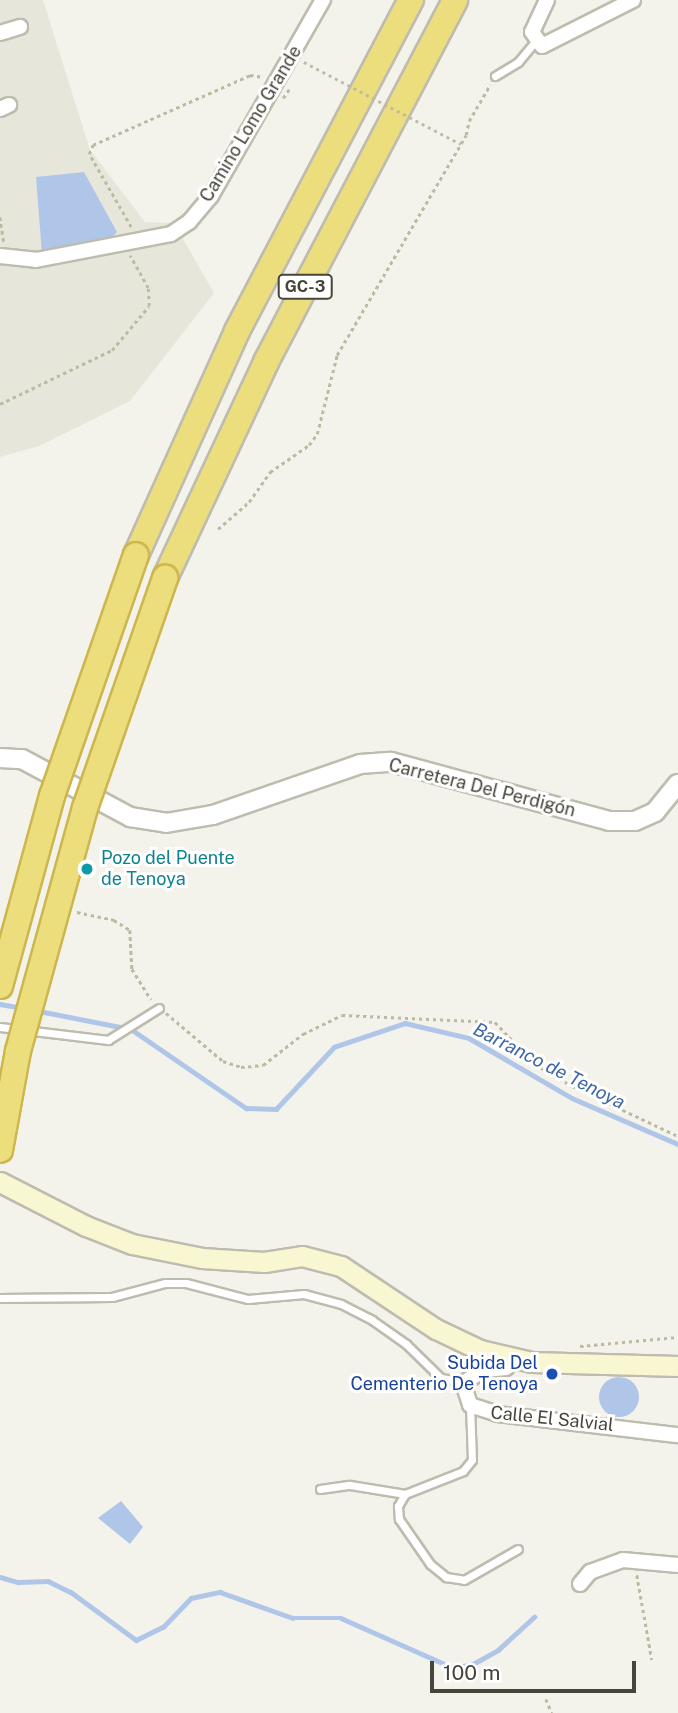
<!DOCTYPE html>
<meta charset="utf-8">
<style>
body{margin:0}
#map{position:relative;width:678px;height:1713px;overflow:hidden;background:#f4f3eb;font-family:"Public Sans",sans-serif}
div>[style]{position:absolute}
.residential>*{inset:0;background:#e7e6da}
.water>*{inset:0;background:#b0c6e9}
.round{border-radius:50%}
.stream>*{height:4.5px;margin:-2.25px;padding:0 2.25px;transform-origin:2.25px;border-radius:2.25px;background:#b0c6e9}
.path>*{height:2.5px;margin-top:-1.25px;transform-origin:0;background:repeating-linear-gradient(90deg,#bebaa2 0 3.5px,transparent 0 7px)}
.roads{filter:drop-shadow(2px 0 #bebcaf) drop-shadow(-2px 0 #bebcaf) drop-shadow(0 2px #bebcaf) drop-shadow(0 -2px #bebcaf)}
.service>*{height:7px;margin:-3.5px;padding:0 3.5px;transform-origin:3.5px;border-radius:3.5px;background:#fff}
.minor>*{height:14px;margin:-7px;padding:0 7px;transform-origin:7px;border-radius:7px;background:#fff}
.tertiary>*{height:18px;margin:-9px;padding:0 9px;transform-origin:9px;border-radius:9px;background:#fff}
.secondary>*{height:19px;margin:-9.5px;padding:0 9.5px;transform-origin:9.5px;border-radius:9.5px;background:#f9f7d1}
.motorway>*{height:24px;margin:-12px;padding:0 12px;transform-origin:12px;border-radius:12px;background:#edde7d}
.path-bridge>*{height:2.5px;margin-top:-1.25px;transform-origin:0;background:repeating-linear-gradient(90deg,#bebaa2 0 3.5px,transparent 0 7px)}
.bridges{filter:drop-shadow(2px 0 #ccb64d) drop-shadow(-2px 0 #ccb64d) drop-shadow(0 2px #ccb64d) drop-shadow(0 -2px #ccb64d)}
.motorway-bridge>*{height:24px;margin:-12px;padding:0 12px;transform-origin:12px;border-radius:12px;background:#edde7d}
.dots>*{width:19px;height:19px;translate:-50% -50%;box-sizing:border-box;border:4px solid #fff;border-radius:50%}
span{translate:-50% -50%;white-space:nowrap;text-align:center;line-height:1.15;-webkit-text-stroke:6px #fff;paint-order:stroke}
.shield-label span{padding:2px 5px;background:#fff;border:2px solid;border-radius:5px;-webkit-text-stroke-width:0}
.shield-label{font-size:16px;color:#47453a;font-weight:700}
.street-label{font-size:18px;color:#47453a}
.culture-label{font-size:18px;color:#0d838f}
.left{translate:0 -50%;text-align:left}
.transit-label{font-size:18px;color:#164399}
.right{translate:-100% -50%;text-align:right}
.water-label{font-size:19px;color:#3f67a7;font-style:italic}
.scale{position:absolute;left:430px;top:1661px;width:206px;height:32px;box-sizing:border-box;border:4px solid #47453a;border-top:0;padding-left:9px;font-size:21px;line-height:24px;white-space:nowrap;color:#47453a;-webkit-text-stroke:5px #fff;paint-order:stroke}
</style>
<div id="map">
<div class="residential">
<i style="clip-path:polygon(0 0,43px 0,90px 150px,145px 222px,174px 223px,214px 293px,130px 401px,39px 446px,0 457px)"></i>
</div>
<div class="water">
<i style="clip-path:polygon(84px 172px,117px 232px,109px 240px,42px 254px,36px 177px)"></i>
<i class="round" style="left:599px;top:1377px;width:40px;height:40px"></i>
<i style="clip-path:polygon(121px 1501px,143px 1527px,130px 1544px,98px 1518px)"></i>
</div>
<div class="stream">
<i style="left:0;top:1004px;width:23px;rotate:10deg"></i>
<i style="left:39px;top:1011px;width:94px;rotate:11.1deg"></i>
<i style="left:131px;top:1029px;width:140px;rotate:34.5deg"></i>
<i style="left:246px;top:1108px;width:30px;rotate:2deg"></i>
<i style="left:276px;top:1109px;width:85px;rotate:-46.9deg"></i>
<i style="left:334px;top:1047px;width:75px;rotate:-18.7deg"></i>
<i style="left:405px;top:1023px;width:66px;rotate:13.2deg"></i>
<i style="left:469px;top:1038px;width:119px;rotate:30.2deg"></i>
<i style="left:572px;top:1098px;width:116px;rotate:23.5deg"></i>
<i style="left:0;top:1577px;width:19px;rotate:16deg"></i>
<i style="left:18px;top:1582px;width:30px;rotate:-2deg"></i>
<i style="left:48px;top:1581px;width:25px;rotate:26deg"></i>
<i style="left:71px;top:1592px;width:81px;rotate:36.4deg"></i>
<i style="left:136px;top:1640px;width:30px;rotate:-26deg"></i>
<i style="left:163px;top:1627px;width:40px;rotate:-46deg"></i>
<i style="left:191px;top:1598px;width:30px;rotate:-12deg"></i>
<i style="left:220px;top:1592px;width:77px;rotate:19.6deg"></i>
<i style="left:293px;top:1618px;width:48px"></i>
<i style="left:341px;top:1618px;width:124px;rotate:23.9deg"></i>
<i style="left:454px;top:1668px;width:19px;rotate:-12deg"></i>
<i style="left:473px;top:1664px;width:29px;rotate:-29deg"></i>
<i style="left:498px;top:1650px;width:49px;rotate:-42.5deg"></i>
</div>
<div class="path">
<i style="left:283px;top:98px;width:12px;rotate:-55deg"></i>
<i style="left:0;top:217px;width:25px;rotate:81deg"></i>
<i style="left:131px;top:227px;width:84px;rotate:-119.9deg"></i>
<i style="left:89px;top:154px;width:10px;rotate:-66deg"></i>
<i style="left:93px;top:145px;width:172px;rotate:-24deg"></i>
<i style="left:250px;top:75px;width:13px;rotate:9deg"></i>
<i style="left:0;top:404px;width:124px;rotate:-25.7deg"></i>
<i style="left:112px;top:350px;width:57px;rotate:-49.9deg"></i>
<i style="left:149px;top:306px;width:18px;rotate:-93deg"></i>
<i style="left:148px;top:288px;width:37px;rotate:-119deg"></i>
<i style="left:218px;top:529px;width:41px;rotate:-41.1deg"></i>
<i style="left:249px;top:502px;width:37px;rotate:-55deg"></i>
<i style="left:270px;top:472px;width:47px;rotate:-34.7deg"></i>
<i style="left:309px;top:445px;width:14px;rotate:-54deg"></i>
<i style="left:317px;top:434px;width:81px;rotate:-75.8deg"></i>
<i style="left:337px;top:355px;width:255px;rotate:-59.6deg"></i>
<i style="left:466px;top:135px;width:14px;rotate:-78deg"></i>
<i style="left:469px;top:121px;width:42px;rotate:-59.7deg"></i>
<i style="left:77px;top:912px;width:38px;rotate:12deg"></i>
<i style="left:114px;top:920px;width:19px;rotate:32deg"></i>
<i style="left:130px;top:930px;width:39px;rotate:87deg"></i>
<i style="left:132px;top:969px;width:36px;rotate:58deg"></i>
<i style="left:166px;top:1013px;width:75px;rotate:40.1deg"></i>
<i style="left:223px;top:1061px;width:19px;rotate:18deg"></i>
<i style="left:241px;top:1067px;width:22px;rotate:-5deg"></i>
<i style="left:263px;top:1065px;width:51px;rotate:-37.8deg"></i>
<i style="left:303px;top:1034px;width:43px;rotate:-26deg"></i>
<i style="left:342px;top:1015px;width:153px;rotate:2.6deg"></i>
<i style="left:495px;top:1022px;width:58px;rotate:46.4deg"></i>
<i style="left:535px;top:1064px;width:43px;rotate:30.7deg"></i>
<i style="left:572px;top:1086px;width:117px;rotate:25.3deg"></i>
<i style="left:580px;top:1346px;width:98px;rotate:-5.2deg"></i>
<i style="left:637px;top:1575px;width:86px;rotate:80deg"></i>
<i style="left:546px;top:1699px;width:15px;rotate:67deg"></i>
</div>
<div class="roads">
<div class="service">
<i style="left:495px;top:76px;width:27px;rotate:-31deg"></i>
<i style="left:518px;top:62px;width:26px;rotate:-50deg"></i>
<i style="left:0;top:1027px;width:109px;rotate:6.9deg"></i>
<i style="left:108px;top:1040px;width:60px;rotate:-32.1deg"></i>
<i style="left:0;top:1298px;width:112px;rotate:-0.5deg"></i>
<i style="left:112px;top:1297px;width:55px;rotate:-14.8deg"></i>
<i style="left:165px;top:1283px;width:21px"></i>
<i style="left:186px;top:1283px;width:64px;rotate:14.5deg"></i>
<i style="left:248px;top:1299px;width:56px;rotate:-5.1deg"></i>
<i style="left:304px;top:1294px;width:38px;rotate:15deg"></i>
<i style="left:341px;top:1304px;width:35px;rotate:27deg"></i>
<i style="left:372px;top:1320px;width:42px;rotate:35.2deg"></i>
<i style="left:406px;top:1344px;width:49px;rotate:44.2deg"></i>
<i style="left:441px;top:1378px;width:22px;rotate:10deg"></i>
<i style="left:320px;top:1489px;width:30px;rotate:-8deg"></i>
<i style="left:350px;top:1485px;width:56px;rotate:9.3deg"></i>
<i style="left:405px;top:1494px;width:62px;rotate:-21.6deg"></i>
<i style="left:463px;top:1471px;width:14px;rotate:-51deg"></i>
<i style="left:472px;top:1460px;width:54px;rotate:-92.1deg"></i>
<i style="left:405px;top:1494px;width:14px;rotate:120deg"></i>
<i style="left:398px;top:1506px;width:13px;rotate:86deg"></i>
<i style="left:399px;top:1519px;width:55px;rotate:55.4deg"></i>
<i style="left:430px;top:1564px;width:21px;rotate:39deg"></i>
<i style="left:446px;top:1577px;width:18px;rotate:9deg"></i>
<i style="left:464px;top:1580px;width:62px;rotate:-29.9deg"></i>
</div>
<div class="minor">
<i style="left:547px;top:0;width:35px;rotate:115deg"></i>
<i style="left:532px;top:32px;width:17px;rotate:54deg"></i>
<i style="left:542px;top:46px;width:102px;rotate:-26.8deg"></i>
<i style="left:0;top:33px;width:21px;rotate:-17deg"></i>
<i style="left:0;top:109px;width:10px;rotate:-24deg"></i>
<i style="left:0;top:256px;width:36px;rotate:6deg"></i>
<i style="left:36px;top:260px;width:137px;rotate:-10.9deg"></i>
<i style="left:171px;top:234px;width:22px;rotate:-34deg"></i>
<i style="left:189px;top:222px;width:34px;rotate:-50deg"></i>
<i style="left:211px;top:196px;width:226px;rotate:-60.3deg"></i>
<i style="left:515px;top:1358px;width:13px;rotate:132deg"></i>
<i style="left:506px;top:1368px;width:22px;rotate:175deg"></i>
<i style="left:484px;top:1370px;width:25px;rotate:148deg"></i>
<i style="left:463px;top:1383px;width:23px;rotate:72deg"></i>
<i style="left:470px;top:1405px;width:29px;rotate:18deg"></i>
<i style="left:498px;top:1414px;width:181px;rotate:6.7deg"></i>
<i style="left:580px;top:1584px;width:16px;rotate:-50deg"></i>
<i style="left:590px;top:1572px;width:35px;rotate:-20deg"></i>
<i style="left:623px;top:1560px;width:55px;rotate:5.2deg"></i>
</div>
<div class="tertiary">
<i style="left:0;top:758px;width:22px;rotate:3deg"></i>
<i style="left:22px;top:759px;width:123px;rotate:28.2deg"></i>
<i style="left:130px;top:817px;width:36px;rotate:9deg"></i>
<i style="left:166px;top:823px;width:48px;rotate:-9.7deg"></i>
<i style="left:213px;top:815px;width:156px;rotate:-19.1deg"></i>
<i style="left:360px;top:764px;width:31px;rotate:-4deg"></i>
<i style="left:391px;top:762px;width:226px;rotate:15.1deg"></i>
<i style="left:609px;top:821px;width:26px"></i>
<i style="left:635px;top:821px;width:22px;rotate:-24deg"></i>
<i style="left:655px;top:812px;width:36px;rotate:-51deg"></i>
</div>
<div class="secondary">
<i style="left:0;top:1182px;width:97px;rotate:27.1deg"></i>
<i style="left:86px;top:1226px;width:49px;rotate:21.4deg"></i>
<i style="left:132px;top:1244px;width:71px;rotate:11.3deg"></i>
<i style="left:202px;top:1258px;width:62px;rotate:3.7deg"></i>
<i style="left:264px;top:1262px;width:38px;rotate:-9deg"></i>
<i style="left:302px;top:1256px;width:40px;rotate:14.4deg"></i>
<i style="left:341px;top:1266px;width:114px;rotate:33.6deg"></i>
<i style="left:436px;top:1329px;width:49px;rotate:25.5deg"></i>
<i style="left:480px;top:1350px;width:53px;rotate:13deg"></i>
<i style="left:532px;top:1362px;width:146px;rotate:1.6deg"></i>
</div>
<div class="motorway">
<i style="left:136px;top:555px;width:246px;rotate:-65.7deg"></i>
<i style="left:237px;top:331px;width:374px;rotate:-62.3deg"></i>
<i style="left:165px;top:578px;width:238px;rotate:-64.9deg"></i>
<i style="left:266px;top:362px;width:408px;rotate:-62.4deg"></i>
</div>
</div>
<div class="path-bridge">
<i style="left:304px;top:62px;width:177px;rotate:27.6deg"></i>
</div>
<div class="bridges">
<div class="motorway-bridge">
<i style="left:0;top:986px;width:197px;rotate:-74.7deg"></i>
<i style="left:52px;top:796px;width:255px;rotate:-70.8deg"></i>
<i style="left:0;top:1150px;width:101px;rotate:-79.7deg"></i>
<i style="left:18px;top:1051px;width:252px;rotate:-74.6deg"></i>
<i style="left:85px;top:808px;width:244px;rotate:-70.8deg"></i>
</div>
</div>
<div class="dots">
<i style="left:87px;top:869px;background:#0f9aa8"></i>
<i style="left:552px;top:1374px;background:#1a4fb4"></i>
</div>
<div class="shield-label">
<span style="left:305px;top:287px">GC-3</span>
</div>
<div class="street-label">
<span style="left:251px;top:124px;rotate:-59deg">Camino Lomo Grande</span>
<span style="left:482px;top:788px;rotate:14deg">Carretera Del Perdigón</span>
<span style="left:552px;top:1419px;rotate:6deg">Calle El Salvial</span>
</div>
<div class="culture-label">
<span class="left" style="left:101px;top:869px">Pozo del Puente<br>de Tenoya</span>
</div>
<div class="transit-label">
<span class="right" style="left:538px;top:1374px">Subida Del<br>Cementerio De Tenoya</span>
</div>
<div class="water-label">
<span style="left:549px;top:1066px;rotate:27deg">Barranco de Tenoya</span>
</div>
<div class="scale">100 m</div>
</div>
